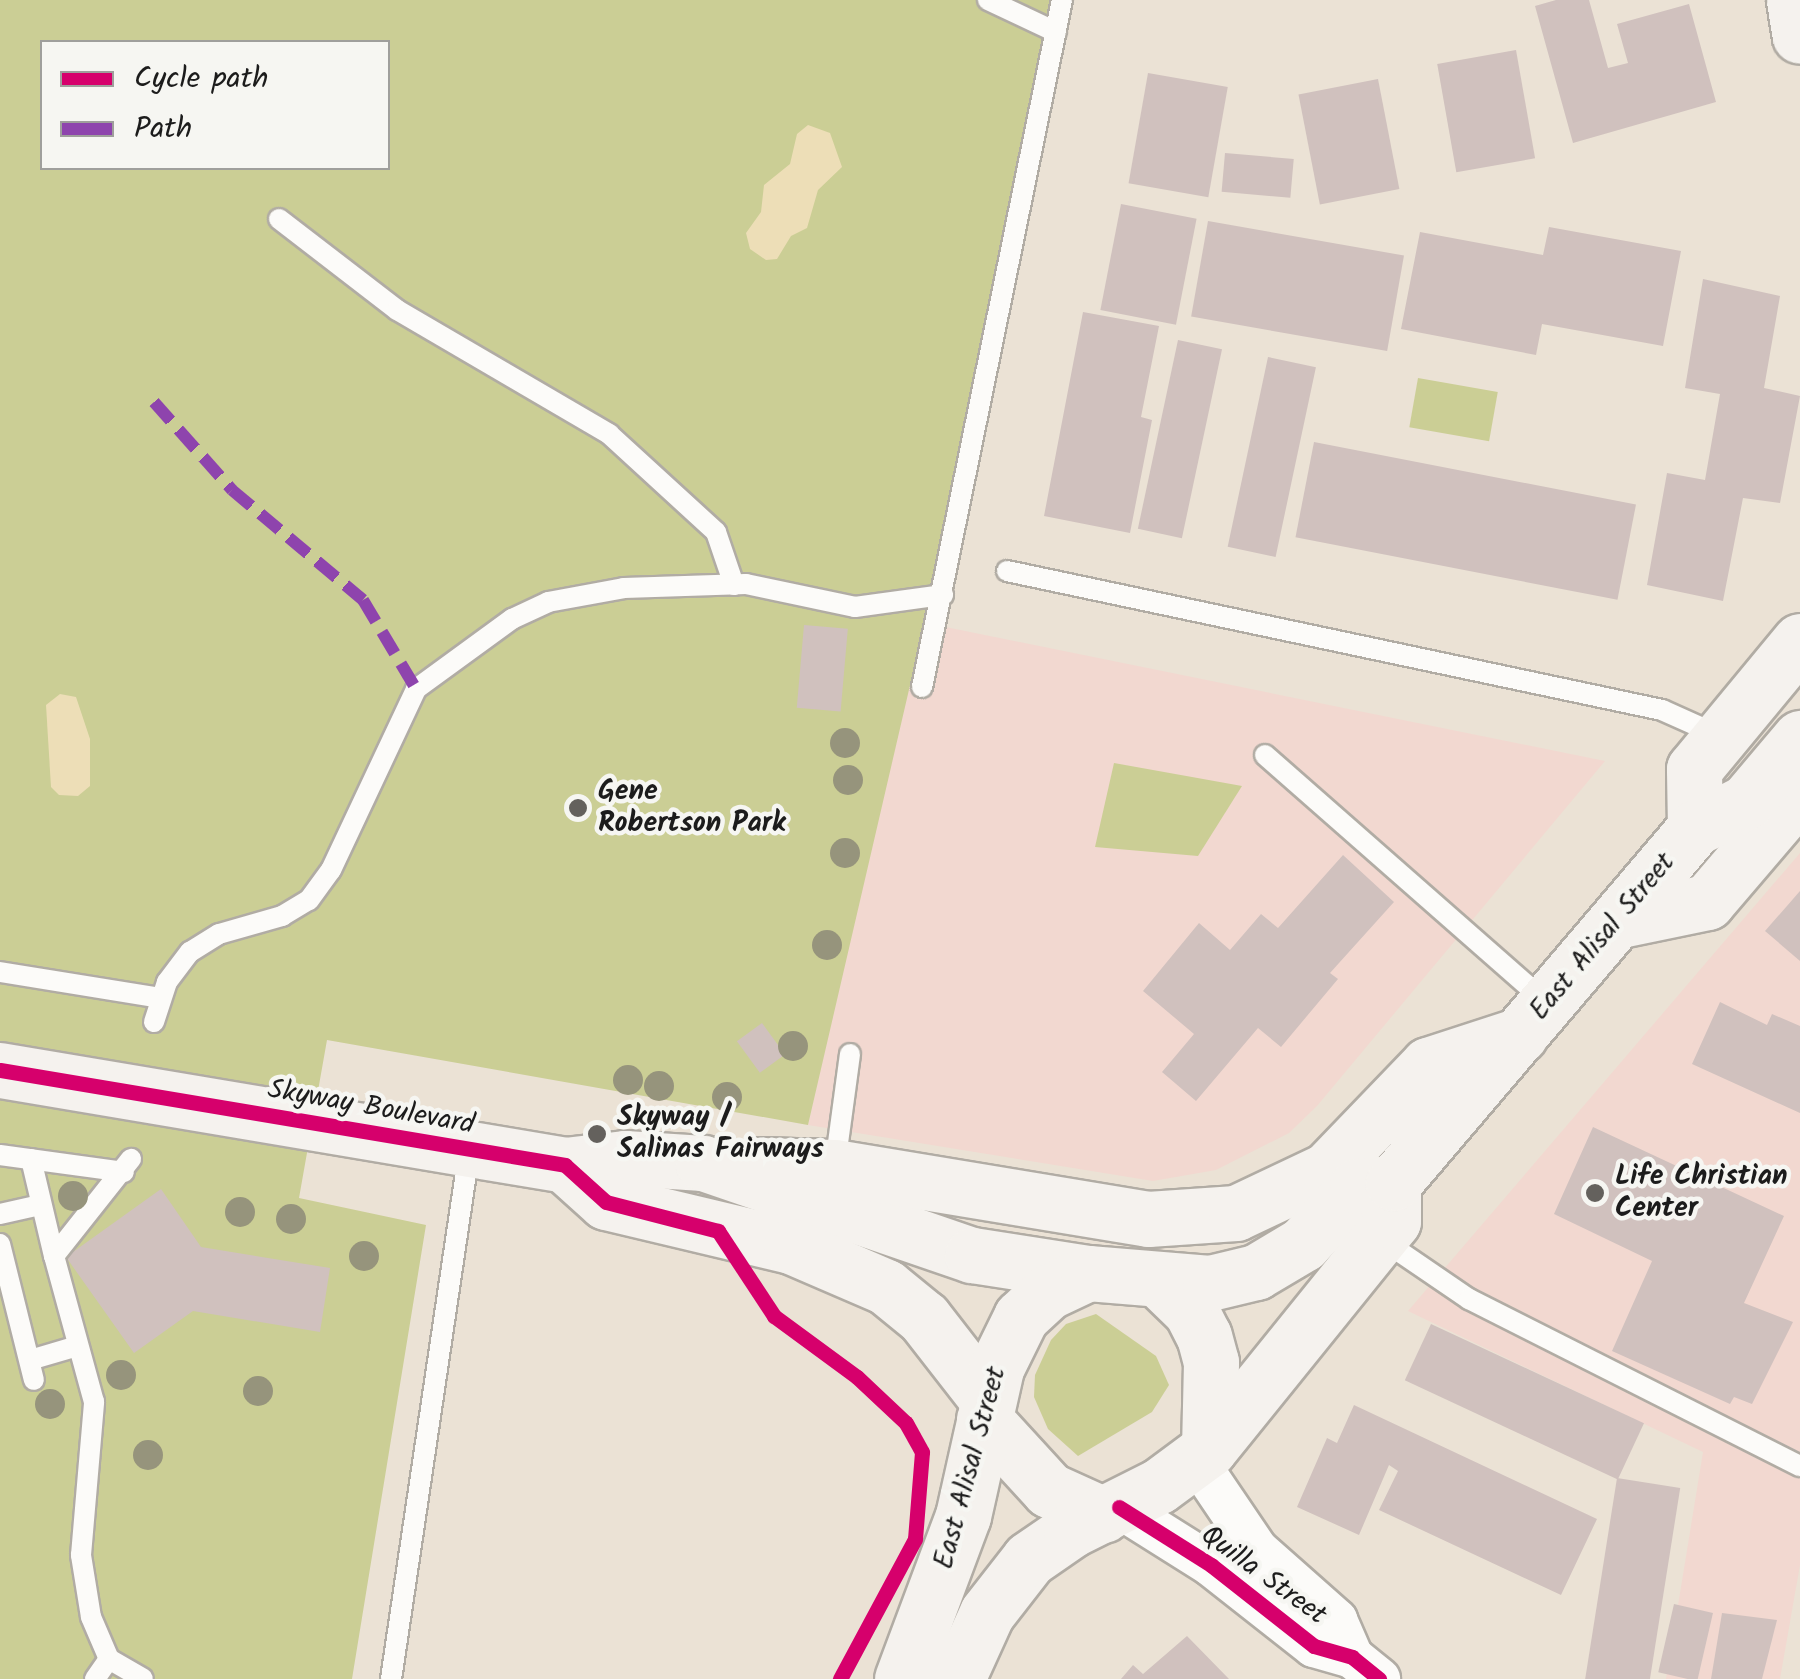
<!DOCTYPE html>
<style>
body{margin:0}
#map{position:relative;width:1800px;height:1679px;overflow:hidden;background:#ebe2d5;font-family:Kalam,sans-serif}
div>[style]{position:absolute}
.built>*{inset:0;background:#f2d8d0}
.green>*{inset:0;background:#cbce95;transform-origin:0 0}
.sand>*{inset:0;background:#eddeb7}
.building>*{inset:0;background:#d0c1be;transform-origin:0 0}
.roads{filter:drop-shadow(2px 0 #b1aca4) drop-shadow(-2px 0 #b1aca4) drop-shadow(0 2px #b1aca4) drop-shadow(0 -2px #b1aca4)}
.lane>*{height:20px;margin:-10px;padding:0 10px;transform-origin:10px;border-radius:10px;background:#fcfbf9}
.street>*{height:42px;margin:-21px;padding:0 21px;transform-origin:21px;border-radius:21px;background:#fcfbf9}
.secondary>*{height:55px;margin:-27.5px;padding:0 27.5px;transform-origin:27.5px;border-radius:27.5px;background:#f5f2ee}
.quiet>*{height:12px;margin-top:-6px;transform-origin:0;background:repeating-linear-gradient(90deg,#8e44ad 0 25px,transparent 0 37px)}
.cycleway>*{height:15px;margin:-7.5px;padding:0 7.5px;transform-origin:7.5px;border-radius:7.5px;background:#d6006c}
.trees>*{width:30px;height:30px;margin:-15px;border-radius:50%;background:#96947c}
.dots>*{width:28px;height:28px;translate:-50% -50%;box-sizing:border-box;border:5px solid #f6f6f2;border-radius:50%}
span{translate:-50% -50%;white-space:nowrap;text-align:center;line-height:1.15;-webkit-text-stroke:9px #f6f6f2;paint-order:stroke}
.poi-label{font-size:28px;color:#1c1c1c;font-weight:700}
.left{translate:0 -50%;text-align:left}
.street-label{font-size:28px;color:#1c1c1c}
.legend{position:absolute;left:40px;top:40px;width:350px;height:130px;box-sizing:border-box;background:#f6f6f2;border:2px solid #9f9f9c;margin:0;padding:12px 18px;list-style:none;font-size:30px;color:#1c1c1c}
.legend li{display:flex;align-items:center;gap:20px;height:50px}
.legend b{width:50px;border:2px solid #9f9f9c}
</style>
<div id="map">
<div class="built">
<i style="clip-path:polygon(921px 622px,1605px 761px,1317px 1106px,1289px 1133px,1216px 1170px,1153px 1181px,808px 1125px)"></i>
<i style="clip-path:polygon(1800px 853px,1800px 1565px,1780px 1679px,1666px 1679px,1703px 1452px,1408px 1311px)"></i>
</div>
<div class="green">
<i style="clip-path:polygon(evenodd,0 0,1069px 0,808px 1125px,327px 1040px,299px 1198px,426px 1225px,352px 1679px,0 1679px,0 0,42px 42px,388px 42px,388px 168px,42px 168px,42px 42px)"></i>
<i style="left:1418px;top:378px;width:81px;height:50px;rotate:10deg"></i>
<i style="clip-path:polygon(1114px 763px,1242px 786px,1198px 856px,1095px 847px)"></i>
<i style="clip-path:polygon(1096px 1314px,1156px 1356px,1169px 1385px,1152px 1412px,1078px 1456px,1048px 1429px,1034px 1397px,1035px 1375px,1051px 1340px,1066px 1324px)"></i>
</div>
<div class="sand">
<i style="clip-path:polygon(808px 125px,830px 133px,842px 167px,818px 190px,807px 228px,791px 236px,777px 259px,766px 260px,750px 249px,746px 233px,761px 212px,764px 185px,790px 164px,797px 134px)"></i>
<i style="clip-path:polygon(60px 694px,76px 697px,90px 739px,90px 786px,78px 796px,59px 795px,51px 787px,46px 705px)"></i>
</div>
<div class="building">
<i style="clip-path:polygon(1556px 0,1589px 0,1608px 68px,1628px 63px,1617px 24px,1689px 4px,1716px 102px,1573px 143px,1535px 6px)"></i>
<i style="left:1516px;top:50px;width:110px;height:80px;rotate:80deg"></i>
<i style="left:1148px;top:73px;width:81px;height:112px;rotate:10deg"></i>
<i style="left:1378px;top:79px;width:112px;height:81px;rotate:79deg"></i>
<i style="left:1225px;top:153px;width:69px;height:39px;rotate:5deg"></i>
<i style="left:1121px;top:204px;width:77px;height:108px;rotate:11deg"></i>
<i style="left:1208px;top:221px;width:199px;height:97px;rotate:10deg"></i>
<i style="clip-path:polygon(1549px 227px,1681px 251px,1663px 346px,1542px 324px,1536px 355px,1401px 329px,1420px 232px,1543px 255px)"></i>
<i style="clip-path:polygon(1703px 279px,1780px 296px,1764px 388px,1800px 396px,1780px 503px,1743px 498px,1723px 601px,1647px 585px,1667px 473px,1705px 480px,1720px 394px,1685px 388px)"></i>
<i style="clip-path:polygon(1083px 312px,1159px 326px,1141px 417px,1152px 420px,1130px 533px,1044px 516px)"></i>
<i style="left:1178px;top:340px;width:45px;height:193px;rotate:12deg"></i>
<i style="left:1268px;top:357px;width:49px;height:194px;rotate:12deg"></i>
<i style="left:1314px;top:442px;width:328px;height:97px;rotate:11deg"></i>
<i style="left:804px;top:625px;width:44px;height:83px;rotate:5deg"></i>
<i style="clip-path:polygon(1343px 855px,1394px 902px,1330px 973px,1338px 979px,1281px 1047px,1258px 1028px,1196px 1101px,1162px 1072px,1194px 1034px,1143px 991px,1199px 923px,1230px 950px,1261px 914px,1278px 928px)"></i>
<i style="clip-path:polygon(1800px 891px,1800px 961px,1765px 931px)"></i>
<i style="clip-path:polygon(1720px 1002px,1767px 1025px,1772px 1014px,1800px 1026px,1800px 1113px,1692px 1064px)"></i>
<i style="left:762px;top:1023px;width:39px;height:31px;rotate:54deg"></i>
<i style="clip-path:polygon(1593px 1127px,1784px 1216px,1744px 1303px,1793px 1322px,1752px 1404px,1734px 1397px,1730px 1404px,1612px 1351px,1652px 1261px,1554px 1214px)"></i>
<i style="clip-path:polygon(161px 1189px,201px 1247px,330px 1268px,320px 1332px,193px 1311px,134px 1353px,66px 1257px)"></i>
<i style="left:1431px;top:1324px;width:235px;height:62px;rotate:25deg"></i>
<i style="clip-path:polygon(1354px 1405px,1597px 1519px,1561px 1595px,1379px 1510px,1398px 1471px,1389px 1465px,1359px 1535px,1297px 1507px,1327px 1438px,1337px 1443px)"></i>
<i style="left:1617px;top:1478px;width:64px;height:204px;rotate:9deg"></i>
<i style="left:1674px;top:1604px;width:40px;height:70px;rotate:13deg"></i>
<i style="clip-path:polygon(1722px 1613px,1777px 1620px,1762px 1679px,1711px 1679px)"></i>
<i style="clip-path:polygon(1187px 1636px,1229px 1679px,1121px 1679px,1133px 1665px,1143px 1674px)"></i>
</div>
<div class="roads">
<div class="lane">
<i style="left:988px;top:0;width:75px;rotate:25.2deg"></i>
<i style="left:279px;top:219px;width:149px;rotate:37.6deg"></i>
<i style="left:397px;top:310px;width:246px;rotate:30.3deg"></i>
<i style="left:609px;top:434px;width:145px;rotate:42.5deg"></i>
<i style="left:716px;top:532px;width:56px;rotate:71.2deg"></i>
<i style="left:1007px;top:571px;width:670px;rotate:11.98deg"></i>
<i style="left:1662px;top:710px;width:64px;rotate:24.1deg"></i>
<i style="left:922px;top:687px;width:701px;rotate:-78.48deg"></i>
<i style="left:1265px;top:755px;width:374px;rotate:41.3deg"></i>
<i style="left:0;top:972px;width:162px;rotate:9.2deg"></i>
<i style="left:154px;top:1022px;width:42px;rotate:-72deg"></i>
<i style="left:167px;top:982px;width:38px;rotate:-53deg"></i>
<i style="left:190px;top:952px;width:34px;rotate:-32deg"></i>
<i style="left:219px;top:934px;width:66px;rotate:-15.9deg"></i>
<i style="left:282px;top:916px;width:31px;rotate:-31deg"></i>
<i style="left:309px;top:900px;width:37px;rotate:-54deg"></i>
<i style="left:331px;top:870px;width:200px;rotate:-64.8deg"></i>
<i style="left:416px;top:689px;width:119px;rotate:-36.1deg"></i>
<i style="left:512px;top:619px;width:40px;rotate:-25deg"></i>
<i style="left:548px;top:602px;width:77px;rotate:-10.4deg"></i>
<i style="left:624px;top:588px;width:122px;rotate:-1.9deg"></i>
<i style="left:746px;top:584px;width:111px;rotate:11.9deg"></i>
<i style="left:855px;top:607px;width:89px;rotate:-7.8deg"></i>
<i style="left:0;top:1155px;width:125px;rotate:7.8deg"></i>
<i style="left:31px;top:1159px;width:100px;rotate:76.7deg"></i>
<i style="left:835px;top:1165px;width:112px;rotate:-82.3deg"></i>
<i style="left:0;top:1214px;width:41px;rotate:-12.7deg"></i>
<i style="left:1381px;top:1239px;width:107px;rotate:34.3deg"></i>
<i style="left:1469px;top:1299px;width:371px;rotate:26.8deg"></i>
<i style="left:0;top:1244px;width:140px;rotate:76deg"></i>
<i style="left:30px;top:1360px;width:50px;rotate:-16.3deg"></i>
<i style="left:109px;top:1659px;width:39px;rotate:30deg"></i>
<i style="left:95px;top:1679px;width:24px;rotate:-55deg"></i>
<i style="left:109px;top:1659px;width:46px;rotate:-113.2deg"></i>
<i style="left:91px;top:1617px;width:63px;rotate:-99.2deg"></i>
<i style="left:81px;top:1555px;width:154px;rotate:-85.1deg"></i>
<i style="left:94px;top:1402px;width:151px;rotate:-105.3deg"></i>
<i style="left:54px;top:1256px;width:124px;rotate:-51.6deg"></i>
<i style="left:391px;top:1679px;width:532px;rotate:-81.57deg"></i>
</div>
<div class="street">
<i style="left:1196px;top:1460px;width:109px;rotate:55.9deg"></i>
<i style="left:1257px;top:1550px;width:106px;rotate:41.5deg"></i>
<i style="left:1336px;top:1620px;width:40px;rotate:66.6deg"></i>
<i style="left:1119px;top:1507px;width:109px;rotate:32.2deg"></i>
<i style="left:1211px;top:1565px;width:131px;rotate:38.2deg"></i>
<i style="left:1314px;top:1646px;width:40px;rotate:16deg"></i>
<i style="left:1352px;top:1657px;width:35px;rotate:39deg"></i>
</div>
<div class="secondary">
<i style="left:1794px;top:0;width:36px;rotate:81deg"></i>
<i style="left:1695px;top:828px;width:59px;rotate:-91deg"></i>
<i style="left:1694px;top:769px;width:166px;rotate:-50.4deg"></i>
<i style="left:1620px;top:920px;width:89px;rotate:-11.7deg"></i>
<i style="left:1707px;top:902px;width:143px;rotate:-49.5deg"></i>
<i style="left:0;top:1070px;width:573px;rotate:9.54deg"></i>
<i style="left:565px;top:1165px;width:60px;rotate:-6.7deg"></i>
<i style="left:625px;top:1158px;width:78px;rotate:3.7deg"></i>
<i style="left:703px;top:1163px;width:284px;rotate:18.9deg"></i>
<i style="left:972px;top:1255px;width:117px;rotate:8.8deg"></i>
<i style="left:565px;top:1165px;width:55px;rotate:42.1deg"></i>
<i style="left:606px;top:1202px;width:190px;rotate:13.4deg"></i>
<i style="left:791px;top:1246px;width:103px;rotate:23.3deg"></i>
<i style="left:886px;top:1287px;width:49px;rotate:39.2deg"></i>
<i style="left:924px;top:1318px;width:103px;rotate:52.1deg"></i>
<i style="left:758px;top:1165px;width:76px;rotate:1.5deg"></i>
<i style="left:834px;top:1167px;width:318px;rotate:9.4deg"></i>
<i style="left:1148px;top:1219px;width:88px;rotate:-3.9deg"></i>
<i style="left:1236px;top:1213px;width:101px;rotate:-25.3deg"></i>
<i style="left:1327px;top:1170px;width:146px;rotate:-46.1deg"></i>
<i style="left:1428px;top:1065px;width:97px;rotate:-18.1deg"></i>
<i style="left:1161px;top:1282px;width:42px;rotate:44deg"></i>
<i style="left:1191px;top:1311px;width:28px;rotate:63deg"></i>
<i style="left:1204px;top:1336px;width:27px;rotate:75deg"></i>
<i style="left:1211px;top:1362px;width:87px;rotate:91.3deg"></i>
<i style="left:984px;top:1419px;width:96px;rotate:47.5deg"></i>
<i style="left:1049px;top:1490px;width:60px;rotate:24.4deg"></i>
<i style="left:902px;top:1679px;width:174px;rotate:-69.5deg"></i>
<i style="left:963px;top:1516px;width:152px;rotate:-77.4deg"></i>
<i style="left:996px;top:1368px;width:57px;rotate:-63.9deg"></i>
<i style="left:1021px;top:1317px;width:37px;rotate:-43deg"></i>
<i style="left:1048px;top:1292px;width:44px;rotate:-25.4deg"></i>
<i style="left:1088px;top:1273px;width:122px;rotate:4.7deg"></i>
<i style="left:1210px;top:1283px;width:47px;rotate:-13.4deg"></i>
<i style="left:1256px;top:1272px;width:55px;rotate:-30.8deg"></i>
<i style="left:1303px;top:1244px;width:79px;rotate:-47deg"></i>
<i style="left:1357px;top:1186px;width:36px;rotate:-5deg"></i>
<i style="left:957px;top:1679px;width:72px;rotate:-65.6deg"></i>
<i style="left:987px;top:1613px;width:68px;rotate:-52.1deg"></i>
<i style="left:1029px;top:1559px;width:51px;rotate:-34.6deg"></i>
<i style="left:1071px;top:1530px;width:98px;rotate:-26.6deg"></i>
<i style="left:1159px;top:1486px;width:62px;rotate:-36.5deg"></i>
<i style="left:1209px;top:1449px;width:293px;rotate:-51.1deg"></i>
<i style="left:1393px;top:1221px;width:38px;rotate:-90deg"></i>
<i style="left:1393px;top:1183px;width:466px;rotate:-49.6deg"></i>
<i style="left:1695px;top:828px;width:57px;rotate:-27deg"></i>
<i style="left:1746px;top:802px;width:84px;rotate:-49.8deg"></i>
</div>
</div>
<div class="quiet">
<i style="left:154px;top:402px;width:118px;rotate:48.4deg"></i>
<i style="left:232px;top:490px;width:171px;rotate:40deg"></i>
<i style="left:363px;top:600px;width:104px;rotate:59.2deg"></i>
</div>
<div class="cycleway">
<i style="left:0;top:1070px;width:573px;rotate:9.54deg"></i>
<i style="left:565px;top:1165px;width:55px;rotate:42.1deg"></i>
<i style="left:606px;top:1202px;width:116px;rotate:14.5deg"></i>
<i style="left:718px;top:1231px;width:102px;rotate:56.6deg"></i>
<i style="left:774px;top:1316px;width:103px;rotate:36.3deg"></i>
<i style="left:857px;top:1377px;width:67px;rotate:43.2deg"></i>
<i style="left:906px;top:1423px;width:33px;rotate:61deg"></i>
<i style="left:922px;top:1452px;width:87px;rotate:94.6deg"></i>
<i style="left:915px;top:1539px;width:159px;rotate:118.2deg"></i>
<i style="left:1119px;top:1507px;width:109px;rotate:32.2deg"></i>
<i style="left:1211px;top:1565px;width:131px;rotate:38.2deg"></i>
<i style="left:1314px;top:1646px;width:40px;rotate:16deg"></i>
<i style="left:1352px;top:1657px;width:35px;rotate:39deg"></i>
</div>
<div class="trees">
<i style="left:845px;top:743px"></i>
<i style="left:848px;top:780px"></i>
<i style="left:845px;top:853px"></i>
<i style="left:827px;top:945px"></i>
<i style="left:793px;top:1046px"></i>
<i style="left:628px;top:1080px"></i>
<i style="left:659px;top:1086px"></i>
<i style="left:727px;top:1097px"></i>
<i style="left:73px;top:1196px"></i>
<i style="left:240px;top:1212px"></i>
<i style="left:291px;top:1219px"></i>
<i style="left:364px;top:1256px"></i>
<i style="left:121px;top:1375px"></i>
<i style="left:258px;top:1391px"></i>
<i style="left:50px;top:1404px"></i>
<i style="left:148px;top:1455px"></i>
</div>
<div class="dots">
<i style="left:578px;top:808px;background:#64615d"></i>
<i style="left:597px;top:1134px;background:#64615d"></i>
<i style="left:1595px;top:1193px;background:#64615d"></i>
</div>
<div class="poi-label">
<span class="left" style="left:598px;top:808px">Gene<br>Robertson Park</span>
<span class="left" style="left:617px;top:1134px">Skyway /<br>Salinas Fairways</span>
<span class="left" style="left:1615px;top:1193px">Life Christian<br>Center</span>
</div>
<div class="street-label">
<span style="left:1603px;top:937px;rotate:-50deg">East Alisal Street</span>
<span style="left:371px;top:1108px;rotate:10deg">Skyway Boulevard</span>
<span style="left:971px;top:1468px;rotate:-75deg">East Alisal Street</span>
<span style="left:1263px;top:1576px;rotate:36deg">Quilla Street</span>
</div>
<ul class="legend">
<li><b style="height:12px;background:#d6006c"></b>Cycle path</li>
<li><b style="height:12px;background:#8e44ad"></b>Path</li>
</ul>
</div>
